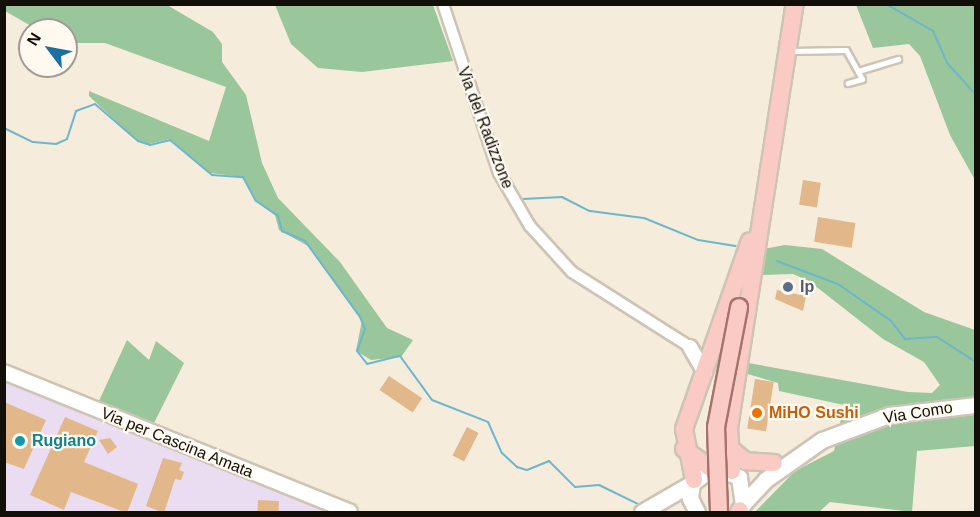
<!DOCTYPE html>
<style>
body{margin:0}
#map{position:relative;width:980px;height:517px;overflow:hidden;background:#f5ecdc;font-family:Helvetica,sans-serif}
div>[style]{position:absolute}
.industrial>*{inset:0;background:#ebddf1}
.forest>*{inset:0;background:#99c69a}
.stream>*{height:2px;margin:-1px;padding:0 1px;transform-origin:1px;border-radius:1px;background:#6db6cb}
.building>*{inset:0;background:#e2b789;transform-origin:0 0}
.roads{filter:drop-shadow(2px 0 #cdc4b5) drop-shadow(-2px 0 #cdc4b5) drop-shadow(0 2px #cdc4b5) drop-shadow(0 -2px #cdc4b5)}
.service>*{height:5px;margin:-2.5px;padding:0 2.5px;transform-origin:2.5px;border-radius:2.5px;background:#fff}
.minor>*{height:10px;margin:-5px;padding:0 5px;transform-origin:5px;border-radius:5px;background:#fff}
.tertiary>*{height:14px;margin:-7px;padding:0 7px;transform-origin:7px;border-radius:7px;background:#fff}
.secondary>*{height:15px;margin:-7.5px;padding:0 7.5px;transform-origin:7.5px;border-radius:7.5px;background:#fff}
.primary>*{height:16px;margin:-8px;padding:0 8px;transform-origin:8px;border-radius:8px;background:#facbc5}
.bridges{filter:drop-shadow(2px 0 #a6726a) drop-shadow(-2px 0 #a6726a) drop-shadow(0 2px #a6726a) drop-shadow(0 -2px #a6726a)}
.primary-bridge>*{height:16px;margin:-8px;padding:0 8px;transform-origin:8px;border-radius:8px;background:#facbc5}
.dots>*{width:16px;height:16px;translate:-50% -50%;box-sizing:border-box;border:3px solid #fff9f0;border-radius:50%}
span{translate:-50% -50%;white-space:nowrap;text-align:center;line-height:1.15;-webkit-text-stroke:4.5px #fff9f0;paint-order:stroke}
.street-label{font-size:16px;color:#120f09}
.service-label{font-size:16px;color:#4e5e75;font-weight:700}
.left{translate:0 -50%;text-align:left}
.food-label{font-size:16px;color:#c56008;font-weight:700}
.culture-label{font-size:16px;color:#0d838f;font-weight:700}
.frame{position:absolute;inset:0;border:6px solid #120f09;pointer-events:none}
.north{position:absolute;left:18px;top:18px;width:60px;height:60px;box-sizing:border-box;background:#fff9f0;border:2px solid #a09b94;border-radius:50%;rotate:302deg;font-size:16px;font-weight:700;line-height:24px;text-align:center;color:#120f09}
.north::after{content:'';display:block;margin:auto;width:21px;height:27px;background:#1971a0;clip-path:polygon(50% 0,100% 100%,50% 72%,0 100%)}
</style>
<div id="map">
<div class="industrial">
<i style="clip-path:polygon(4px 380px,158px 444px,326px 512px,5px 512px)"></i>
</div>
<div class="forest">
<i style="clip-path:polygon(5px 4px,167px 5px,213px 32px,222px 44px,222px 62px,246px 95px,262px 163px,278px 198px,340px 262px,387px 328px,413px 340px,401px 357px,371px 360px,356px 351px,362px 320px,308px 246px,279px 230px,275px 215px,257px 202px,243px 177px,210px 173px,170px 139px,149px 144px,135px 139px,89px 96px,89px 91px,209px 141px,226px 87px,105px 43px,70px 43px,66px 30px,38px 30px,5px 11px)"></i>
<i style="clip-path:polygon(275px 5px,433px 5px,453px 61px,362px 72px,318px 68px,291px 44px)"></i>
<i style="clip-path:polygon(856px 5px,975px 5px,975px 180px,950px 135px,920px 56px,909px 44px,873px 48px)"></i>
<i style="clip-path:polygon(785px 245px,822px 249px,924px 312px,975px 330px,975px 446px,917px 451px,912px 512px,830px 502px,819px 512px,755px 512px,795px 471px,834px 451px,844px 405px,779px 391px,778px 383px,741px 372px,743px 362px,908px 392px,932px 393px,940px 385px,924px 362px,883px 339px,809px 281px,793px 274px,758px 275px,763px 249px)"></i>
<i style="clip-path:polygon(127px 340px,149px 360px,156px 341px,184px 363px,153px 425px,98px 403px)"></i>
</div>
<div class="stream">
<i style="left:886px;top:4px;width:54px;rotate:29.9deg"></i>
<i style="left:933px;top:31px;width:36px;rotate:66deg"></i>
<i style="left:948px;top:64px;width:42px;rotate:47.9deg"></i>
<i style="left:4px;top:128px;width:32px;rotate:26deg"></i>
<i style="left:33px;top:142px;width:23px;rotate:5deg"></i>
<i style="left:56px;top:144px;width:12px;rotate:-24deg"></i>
<i style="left:67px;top:139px;width:29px;rotate:-72deg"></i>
<i style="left:76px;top:111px;width:20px;rotate:-20deg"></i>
<i style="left:95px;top:104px;width:57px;rotate:40.7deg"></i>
<i style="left:138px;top:141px;width:13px;rotate:18deg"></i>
<i style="left:150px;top:145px;width:21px;rotate:-14deg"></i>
<i style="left:170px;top:140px;width:55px;rotate:39.8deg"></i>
<i style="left:212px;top:175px;width:31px;rotate:4deg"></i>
<i style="left:243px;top:177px;width:27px;rotate:62deg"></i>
<i style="left:256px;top:201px;width:27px;rotate:34deg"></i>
<i style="left:278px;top:216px;width:16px;rotate:75deg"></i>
<i style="left:282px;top:231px;width:25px;rotate:23deg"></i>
<i style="left:305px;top:241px;width:94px;rotate:54.1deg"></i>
<i style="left:360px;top:317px;width:13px;rotate:67deg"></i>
<i style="left:365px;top:329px;width:23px;rotate:110deg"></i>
<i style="left:357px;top:351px;width:16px;rotate:52deg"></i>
<i style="left:367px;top:364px;width:34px;rotate:-14deg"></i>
<i style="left:400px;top:356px;width:54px;rotate:54deg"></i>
<i style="left:432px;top:400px;width:60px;rotate:21.4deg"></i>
<i style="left:488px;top:422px;width:34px;rotate:66deg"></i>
<i style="left:502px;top:453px;width:21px;rotate:43deg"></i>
<i style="left:517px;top:467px;width:10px;rotate:17deg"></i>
<i style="left:527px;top:470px;width:24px;rotate:-22deg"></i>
<i style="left:549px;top:461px;width:37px;rotate:45deg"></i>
<i style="left:575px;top:487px;width:24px;rotate:-5deg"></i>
<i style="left:599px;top:485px;width:46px;rotate:26deg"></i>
<i style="left:523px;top:199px;width:39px;rotate:-3deg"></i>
<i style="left:562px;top:197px;width:31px;rotate:27deg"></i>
<i style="left:590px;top:211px;width:54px;rotate:7.4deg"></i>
<i style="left:644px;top:218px;width:58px;rotate:22.2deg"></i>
<i style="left:698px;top:240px;width:38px;rotate:9deg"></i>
<i style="left:777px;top:261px;width:65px;rotate:20.7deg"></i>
<i style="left:838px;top:284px;width:65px;rotate:34.9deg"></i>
<i style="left:891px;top:321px;width:23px;rotate:52deg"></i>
<i style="left:905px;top:339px;width:32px;rotate:-4deg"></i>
<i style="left:937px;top:337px;width:46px;rotate:32.7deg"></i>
</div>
<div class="building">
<i style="left:803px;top:180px;width:18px;height:25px;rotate:9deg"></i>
<i style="left:818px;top:217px;width:38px;height:25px;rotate:9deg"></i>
<i style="clip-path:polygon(777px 290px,806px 296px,803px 311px,775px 299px)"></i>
<i style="left:389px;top:376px;width:40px;height:17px;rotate:34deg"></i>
<i style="left:755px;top:379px;width:19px;height:50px;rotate:9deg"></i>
<i style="clip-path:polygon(4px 402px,46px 420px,24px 469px,4px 462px)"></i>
<i style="clip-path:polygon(65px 417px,98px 431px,84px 462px,138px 484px,127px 513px,71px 492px,64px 510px,30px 495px)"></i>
<i style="left:467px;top:427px;width:13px;height:32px;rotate:27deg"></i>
<i style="clip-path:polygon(110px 438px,117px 447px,108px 454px,99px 440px)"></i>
<i style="clip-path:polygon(163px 458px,182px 463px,179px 470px,184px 472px,181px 480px,175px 479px,164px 513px,146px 506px)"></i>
<i style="left:258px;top:500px;width:21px;height:13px;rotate:3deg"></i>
</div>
<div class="roads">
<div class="service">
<i style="left:792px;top:51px;width:54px;rotate:-1.1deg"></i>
<i style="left:846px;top:50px;width:33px;rotate:61deg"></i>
<i style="left:862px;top:79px;width:15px;rotate:164deg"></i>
<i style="left:858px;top:71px;width:42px;rotate:-16.7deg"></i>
</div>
<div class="minor">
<i style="left:443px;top:4px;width:178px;rotate:71.7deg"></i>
<i style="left:499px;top:173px;width:61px;rotate:59.7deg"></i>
<i style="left:530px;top:226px;width:62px;rotate:47.6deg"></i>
<i style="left:572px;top:272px;width:140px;rotate:32.4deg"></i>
</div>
<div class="tertiary">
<i style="left:690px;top:347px;width:30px;rotate:60deg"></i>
<i style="left:4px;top:372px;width:373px;rotate:22deg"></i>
</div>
<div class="secondary">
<i style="left:743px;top:504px;width:33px;rotate:-47deg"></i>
<i style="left:765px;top:480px;width:70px;rotate:-35.1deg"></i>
<i style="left:822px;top:440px;width:72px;rotate:-20.5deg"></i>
<i style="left:889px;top:415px;width:88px;rotate:-6.6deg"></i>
<i style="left:642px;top:512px;width:58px;rotate:-30.1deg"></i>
<i style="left:697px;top:512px;width:16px;rotate:-117deg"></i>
<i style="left:690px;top:498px;width:15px;rotate:-82deg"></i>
<i style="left:692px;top:483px;width:27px;rotate:-36deg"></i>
<i style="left:714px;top:467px;width:27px;rotate:22deg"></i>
<i style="left:739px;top:477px;width:28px;rotate:82deg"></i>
</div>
<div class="primary">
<i style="left:730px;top:448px;width:20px;rotate:41deg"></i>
<i style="left:745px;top:461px;width:29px;rotate:4deg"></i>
<i style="left:684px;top:449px;width:32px;rotate:36deg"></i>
<i style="left:732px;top:471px;width:43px;rotate:-94deg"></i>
<i style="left:729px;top:428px;width:429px;rotate:-81.2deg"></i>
<i style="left:694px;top:480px;width:52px;rotate:-101.1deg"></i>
<i style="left:684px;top:429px;width:199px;rotate:-70.7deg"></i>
<i style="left:739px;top:512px;width:2px;rotate:-63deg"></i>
</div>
</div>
<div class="bridges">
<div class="primary-bridge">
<i style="left:719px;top:512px;width:85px;rotate:-92deg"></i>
<i style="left:716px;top:427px;width:122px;rotate:-79.1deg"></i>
</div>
</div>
<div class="dots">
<i style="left:788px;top:287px;background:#5c6f8a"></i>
<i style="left:757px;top:413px;background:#e8710a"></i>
<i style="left:20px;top:441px;background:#0f9aa8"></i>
</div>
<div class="street-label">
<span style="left:485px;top:128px;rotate:69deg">Via del Radizzone</span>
<span style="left:918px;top:413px;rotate:-9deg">Via Como</span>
<span style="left:177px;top:443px;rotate:22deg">Via per Cascina Amata</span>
</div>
<div class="service-label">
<span class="left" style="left:800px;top:287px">Ip</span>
</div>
<div class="food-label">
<span class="left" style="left:769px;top:413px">MiHO Sushi</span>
</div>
<div class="culture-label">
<span class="left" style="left:32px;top:441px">Rugiano</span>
</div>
<div class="frame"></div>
<div class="north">N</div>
</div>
